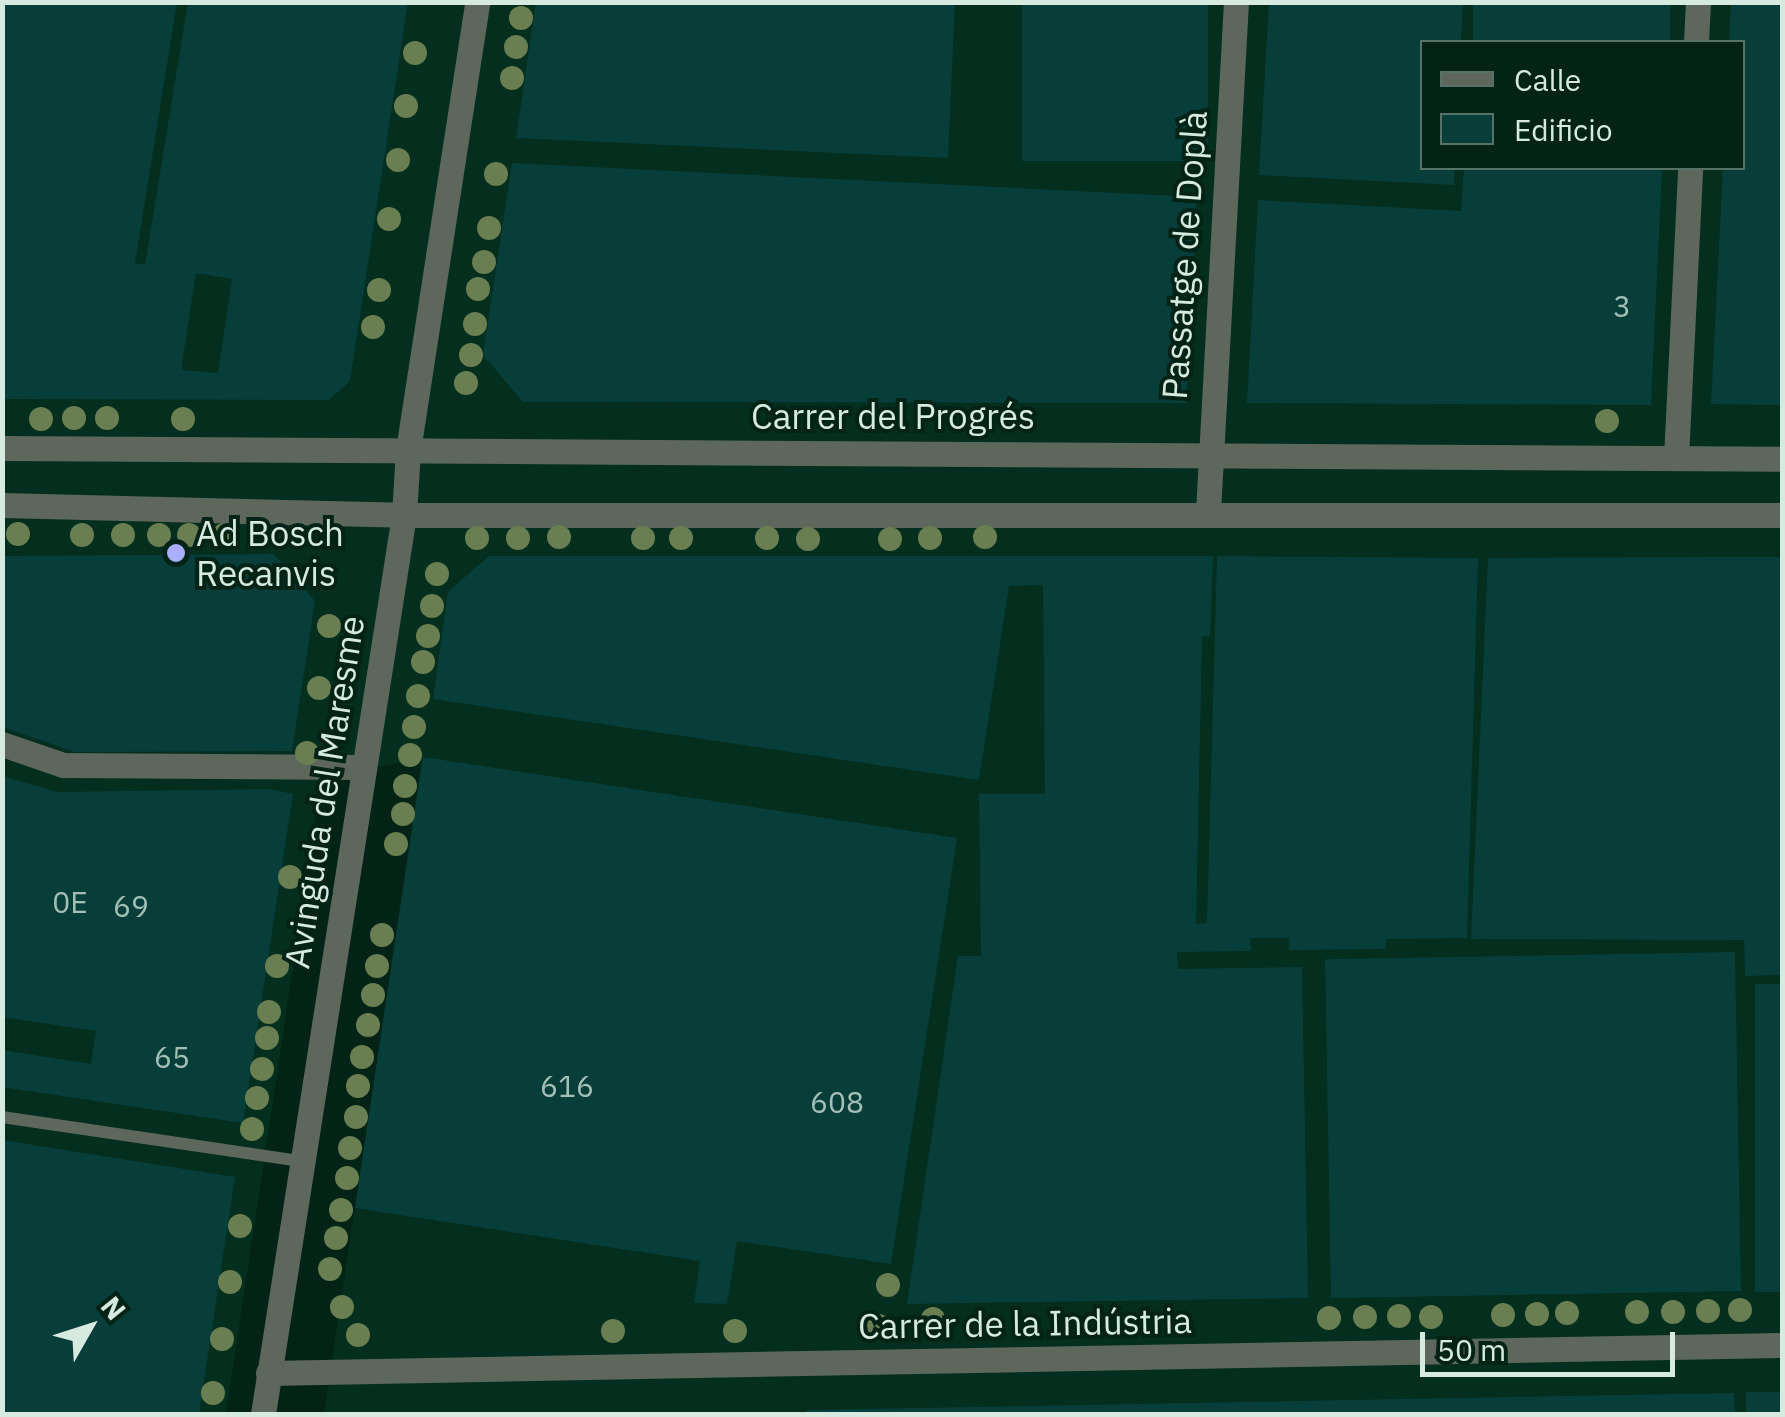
<!DOCTYPE html>
<meta charset="utf-8">
<style>
body{margin:0}
#map{position:relative;width:1785px;height:1417px;overflow:hidden;background:#022316;font-family:"IBM Plex Sans",sans-serif}
div>[style]{position:absolute}
.built>*{inset:0;background:#042e1e}
.building>*{inset:0;background:#083e3a;transform-origin:0 0}
.lane>*{height:12px;margin:-6px;padding:0 6px;transform-origin:6px;border-radius:6px;background:#5e675c}
.street>*{height:25px;margin:-12.5px;padding:0 12.5px;transform-origin:12.5px;border-radius:12.5px;background:#5e675c}
.trees>*{width:24px;height:24px;margin:-12px;border-radius:50%;background:#6a7f51}
.dots>*{width:28px;height:28px;translate:-50% -50%;box-sizing:border-box;border:5px solid #022316;border-radius:50%}
span{translate:-50% -50%;white-space:nowrap;text-align:center;line-height:1.15;-webkit-text-stroke:8px #022316;paint-order:stroke}
.number-label{font-size:30px;color:#a3bfb6}
.number-label span{-webkit-text-stroke-width:0}
.street-label{font-size:35px;color:#d7eae0}
.poi-label{font-size:35px;color:#d7eae0}
.left{translate:0 -50%;text-align:left}
.frame{position:absolute;inset:0;border:5px solid #d7eae0;pointer-events:none}
.legend{position:absolute;left:1420px;top:40px;width:325px;height:130px;box-sizing:border-box;background:#022316;border:2px solid #577367;margin:0;padding:12px 18px;list-style:none;font-size:30px;color:#d7eae0}
.legend li{display:flex;align-items:center;gap:20px;height:50px}
.legend b{width:50px;border:2px solid #577367}
.north{position:absolute;left:40px;top:1277px;width:100px;height:100px;-webkit-text-stroke:8px #022316;paint-order:stroke;rotate:51deg;font-size:28px;font-weight:700;line-height:40px;text-align:center;color:#d7eae0}
.north::after{content:'';display:block;margin:auto;width:35px;height:45px;background:#d7eae0;clip-path:polygon(50% 0,100% 100%,50% 72%,0 100%)}
.scale{position:absolute;left:1420px;top:1332px;width:255px;height:45px;box-sizing:border-box;border:5px solid #d7eae0;border-top:0;padding-left:12px;font-size:30px;line-height:35px;white-space:nowrap;color:#d7eae0;-webkit-text-stroke:8px #022316;paint-order:stroke}
</style>
<div id="map">
<div class="built">
<i style="clip-path:polygon(evenodd,3px 3px,1782px 3px,1782px 1414px,324px 1414px,422px 757px,321px 781px,226px 1414px,3px 1414px,3px 3px,1422px 42px,1742px 42px,1742px 168px,1422px 168px,1422px 42px)"></i>
</div>
<div class="building">
<i style="clip-path:polygon(evenodd,2px 2px,177px 2px,135px 263px,145px 265px,188px 2px,408px 2px,350px 381px,329px 400px,2px 399px,2px 2px,196px 273px,232px 279px,218px 373px,181px 370px,196px 273px)"></i>
<i style="clip-path:polygon(536px 2px,955px 2px,948px 158px,516px 138px)"></i>
<i style="left:1022px;top:2px;width:186px;height:159px"></i>
<i style="clip-path:polygon(1269px 2px,1463px 2px,1461px 42px,1422px 42px,1422px 168px,1454px 168px,1454px 185px,1259px 175px)"></i>
<i style="left:1473px;top:2px;width:197px;height:40px"></i>
<i style="clip-path:polygon(1731px 2px,1782px 2px,1782px 405px,1711px 404px,1723px 168px,1742px 168px,1742px 42px,1729px 42px)"></i>
<i style="clip-path:polygon(512px 163px,1197px 197px,1186px 403px,523px 402px,483px 355px)"></i>
<i style="clip-path:polygon(1464px 168px,1662px 168px,1651px 405px,1247px 403px,1258px 200px,1461px 211px)"></i>
<i style="clip-path:polygon(274px 554px,315px 601px,292px 751px,75px 752px,2px 727px,2px 556px)"></i>
<i style="clip-path:polygon(489px 556px,1213px 556px,1210px 636px,1202px 636px,1196px 924px,1207px 923px,1217px 556px,1478px 558px,1467px 938px,1386px 939px,1386px 949px,1289px 950px,1289px 938px,1250px 938px,1251px 951px,1177px 952px,1178px 969px,1302px 967px,1308px 1298px,907px 1304px,958px 956px,981px 956px,979px 794px,1045px 794px,1043px 585px,1009px 586px,979px 780px,433px 699px,448px 592px)"></i>
<i style="clip-path:polygon(1715px 557px,1782px 557px,1782px 975px,1745px 976px,1744px 940px,1471px 939px,1488px 558px)"></i>
<i style="clip-path:polygon(423px 757px,957px 838px,891px 1264px,737px 1241px,727px 1304px,694px 1303px,700px 1261px,355px 1208px)"></i>
<i style="clip-path:polygon(2px 776px,57px 792px,269px 789px,293px 794px,243px 1123px,2px 1087px,2px 1050px,91px 1064px,96px 1031px,2px 1017px)"></i>
<i style="left:1735px;top:952px;width:339px;height:410px;rotate:89deg"></i>
<i style="left:1755px;top:984px;width:27px;height:308px"></i>
<i style="clip-path:polygon(2px 1140px,235px 1177px,199px 1414px,2px 1414px)"></i>
<i style="left:1782px;top:1392px;width:22px;height:36px;rotate:90deg"></i>
<i style="clip-path:polygon(1734px 1393px,1735px 1414px,802px 1414px,808px 1410px)"></i>
</div>
<div class="lane">
<i style="left:2px;top:1117px;width:302px;rotate:8.4deg"></i>
</div>
<div class="street">
<i style="left:1696px;top:42px;width:40px;rotate:-87.1deg"></i>
<i style="left:2px;top:448px;width:1780px;rotate:0.35deg"></i>
<i style="left:1676px;top:458px;width:290px;rotate:-87.2deg"></i>
<i style="left:2px;top:505px;width:402px;rotate:1.4deg"></i>
<i style="left:404px;top:515px;width:1378px"></i>
<i style="left:1208px;top:512px;width:511px;rotate:-86.86deg"></i>
<i style="left:2px;top:744px;width:65px;rotate:19deg"></i>
<i style="left:63px;top:765px;width:298px;rotate:0.4deg"></i>
<i style="left:268px;top:1373px;width:1514px;rotate:-1.06deg"></i>
<i style="left:263px;top:1414px;width:910px;rotate:-81.09deg"></i>
<i style="left:404px;top:515px;width:65px;rotate:-86.5deg"></i>
<i style="left:408px;top:450px;width:453px;rotate:-81.2deg"></i>
</div>
<div class="trees">
<i style="left:521px;top:18px"></i>
<i style="left:516px;top:47px"></i>
<i style="left:415px;top:53px"></i>
<i style="left:512px;top:78px"></i>
<i style="left:406px;top:106px"></i>
<i style="left:398px;top:160px"></i>
<i style="left:496px;top:174px"></i>
<i style="left:389px;top:219px"></i>
<i style="left:489px;top:228px"></i>
<i style="left:484px;top:262px"></i>
<i style="left:478px;top:289px"></i>
<i style="left:379px;top:290px"></i>
<i style="left:475px;top:324px"></i>
<i style="left:373px;top:327px"></i>
<i style="left:471px;top:355px"></i>
<i style="left:466px;top:383px"></i>
<i style="left:74px;top:418px"></i>
<i style="left:107px;top:418px"></i>
<i style="left:41px;top:419px"></i>
<i style="left:183px;top:419px"></i>
<i style="left:1607px;top:421px"></i>
<i style="left:18px;top:534px"></i>
<i style="left:82px;top:535px"></i>
<i style="left:123px;top:535px"></i>
<i style="left:159px;top:535px"></i>
<i style="left:189px;top:535px"></i>
<i style="left:224px;top:535px"></i>
<i style="left:559px;top:537px"></i>
<i style="left:985px;top:537px"></i>
<i style="left:477px;top:538px"></i>
<i style="left:518px;top:538px"></i>
<i style="left:643px;top:538px"></i>
<i style="left:681px;top:538px"></i>
<i style="left:767px;top:538px"></i>
<i style="left:930px;top:538px"></i>
<i style="left:808px;top:539px"></i>
<i style="left:890px;top:539px"></i>
<i style="left:437px;top:574px"></i>
<i style="left:432px;top:606px"></i>
<i style="left:329px;top:626px"></i>
<i style="left:428px;top:636px"></i>
<i style="left:423px;top:662px"></i>
<i style="left:319px;top:688px"></i>
<i style="left:418px;top:696px"></i>
<i style="left:414px;top:727px"></i>
<i style="left:307px;top:753px"></i>
<i style="left:410px;top:755px"></i>
<i style="left:405px;top:786px"></i>
<i style="left:403px;top:814px"></i>
<i style="left:396px;top:844px"></i>
<i style="left:290px;top:877px"></i>
<i style="left:382px;top:935px"></i>
<i style="left:277px;top:966px"></i>
<i style="left:377px;top:966px"></i>
<i style="left:373px;top:995px"></i>
<i style="left:269px;top:1012px"></i>
<i style="left:368px;top:1025px"></i>
<i style="left:267px;top:1038px"></i>
<i style="left:362px;top:1057px"></i>
<i style="left:262px;top:1069px"></i>
<i style="left:358px;top:1086px"></i>
<i style="left:257px;top:1098px"></i>
<i style="left:356px;top:1117px"></i>
<i style="left:252px;top:1129px"></i>
<i style="left:350px;top:1148px"></i>
<i style="left:347px;top:1178px"></i>
<i style="left:341px;top:1210px"></i>
<i style="left:240px;top:1226px"></i>
<i style="left:336px;top:1238px"></i>
<i style="left:330px;top:1269px"></i>
<i style="left:230px;top:1282px"></i>
<i style="left:888px;top:1285px"></i>
<i style="left:342px;top:1307px"></i>
<i style="left:1740px;top:1310px"></i>
<i style="left:1708px;top:1311px"></i>
<i style="left:1637px;top:1312px"></i>
<i style="left:1673px;top:1312px"></i>
<i style="left:1567px;top:1313px"></i>
<i style="left:1537px;top:1314px"></i>
<i style="left:1503px;top:1315px"></i>
<i style="left:1399px;top:1316px"></i>
<i style="left:1365px;top:1317px"></i>
<i style="left:1431px;top:1317px"></i>
<i style="left:1329px;top:1318px"></i>
<i style="left:933px;top:1319px"></i>
<i style="left:879px;top:1326px"></i>
<i style="left:613px;top:1331px"></i>
<i style="left:735px;top:1331px"></i>
<i style="left:358px;top:1335px"></i>
<i style="left:222px;top:1339px"></i>
<i style="left:213px;top:1393px"></i>
</div>
<div class="dots">
<i style="left:176px;top:553px;background:#abaffb"></i>
</div>
<div class="number-label">
<span style="left:1622px;top:306px">3</span>
<span style="left:70px;top:902px">0E</span>
<span style="left:131px;top:906px">69</span>
<span style="left:172px;top:1057px">65</span>
<span style="left:567px;top:1086px">616</span>
<span style="left:837px;top:1102px">608</span>
</div>
<div class="street-label">
<span style="left:1184px;top:255px;rotate:-86deg">Passatge de Doplà</span>
<span style="left:893px;top:416px">Carrer del Progrés</span>
<span style="left:324px;top:792px;rotate:-81deg">Avinguda del Maresme</span>
<span style="left:1025px;top:1323px;rotate:-1deg">Carrer de la Indústria</span>
</div>
<div class="poi-label">
<span class="left" style="left:196px;top:553px">Ad Bosch<br>Recanvis</span>
</div>
<div class="frame"></div>
<ul class="legend">
<li><b style="height:12px;background:#5e675c"></b>Calle</li>
<li><b style="height:28px;background:#083e3a"></b>Edificio</li>
</ul>
<div class="north">N</div>
<div class="scale">50 m</div>
</div>
